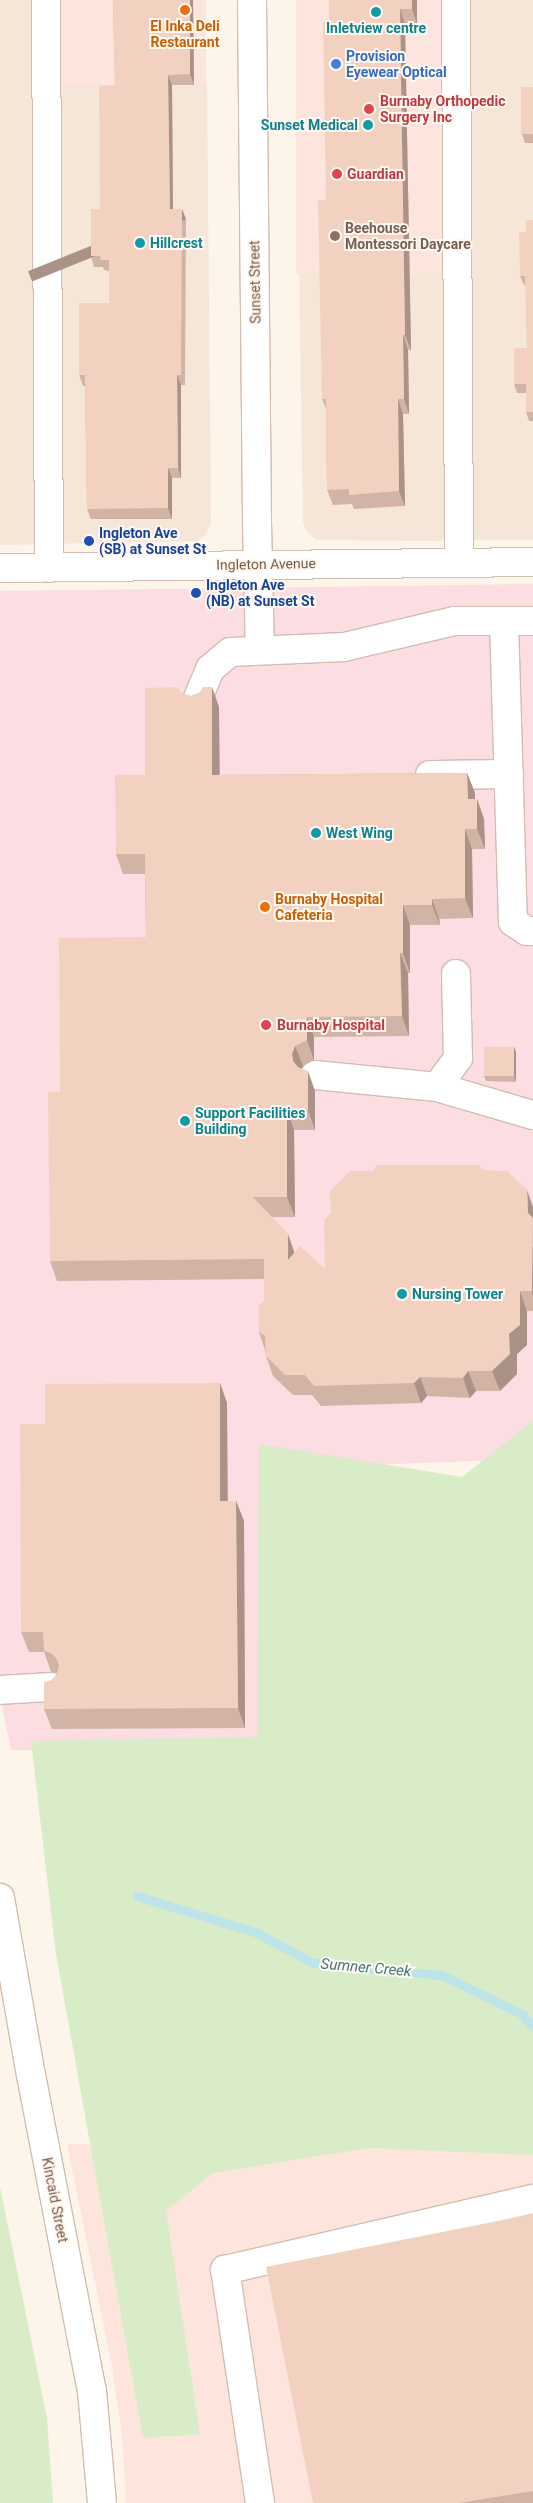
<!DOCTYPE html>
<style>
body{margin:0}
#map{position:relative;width:533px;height:2503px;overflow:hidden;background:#fdf4ea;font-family:Roboto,sans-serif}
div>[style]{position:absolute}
.residential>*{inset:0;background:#f5e6d8;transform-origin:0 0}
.commercial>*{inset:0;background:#fde5dd;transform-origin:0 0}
.medical>*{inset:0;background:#fbdde2}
.green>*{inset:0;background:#d8ecc7}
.stream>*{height:9px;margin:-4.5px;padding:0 4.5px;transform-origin:4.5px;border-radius:4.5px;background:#bde4e8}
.roads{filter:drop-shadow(1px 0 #d2bdb1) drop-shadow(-1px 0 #d2bdb1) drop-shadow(0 1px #d2bdb1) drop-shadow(0 -1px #d2bdb1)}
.minor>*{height:28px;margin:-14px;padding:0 14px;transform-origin:14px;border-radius:14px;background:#fff}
.wall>*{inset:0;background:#d1b4a6}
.shaded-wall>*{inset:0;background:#aa9287;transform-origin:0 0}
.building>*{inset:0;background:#f3d1c1;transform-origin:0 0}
.dots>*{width:14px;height:14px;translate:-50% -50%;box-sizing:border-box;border:2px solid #fff8f0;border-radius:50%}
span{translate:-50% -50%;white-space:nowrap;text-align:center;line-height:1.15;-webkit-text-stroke:4px #fff8f0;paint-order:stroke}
.food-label{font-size:14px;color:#c56008;font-weight:700}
.left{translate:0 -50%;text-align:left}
.culture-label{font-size:14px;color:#0d838f;font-weight:700}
.right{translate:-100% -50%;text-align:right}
.shop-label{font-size:14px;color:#366cbe;font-weight:700}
.health-label{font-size:14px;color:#be3a42;font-weight:700}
.education-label{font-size:14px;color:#785e54;font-weight:700}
.street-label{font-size:14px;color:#79594c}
.transit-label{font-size:14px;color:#164399;font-weight:700}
.water-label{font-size:15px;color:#3f777e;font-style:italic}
</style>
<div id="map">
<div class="residential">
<i style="clip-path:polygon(0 0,46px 0,46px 85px,207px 83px,211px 522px,207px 533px,198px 541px,0 545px)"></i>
<i style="left:465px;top:0;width:68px;height:540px"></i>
<i style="clip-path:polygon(451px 273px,450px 528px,441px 541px,317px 540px,307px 532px,303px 523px,299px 274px)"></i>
</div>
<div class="commercial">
<i style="left:46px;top:0;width:160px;height:85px"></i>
<i style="left:296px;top:0;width:151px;height:274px"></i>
<i style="clip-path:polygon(67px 2144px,533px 2145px,533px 2503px,126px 2503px,122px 2436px,112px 2366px)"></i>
</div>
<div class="medical">
<i style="clip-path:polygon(533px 584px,533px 1459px,284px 1468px,280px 1747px,11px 1750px,0 1695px,0 591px)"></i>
</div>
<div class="green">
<i style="clip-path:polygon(533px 1421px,533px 2155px,369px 2148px,213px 2173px,166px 2211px,200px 2434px,143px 2438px,56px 1954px,31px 1741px,257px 1737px,259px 1444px,462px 1477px)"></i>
<i style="clip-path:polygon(0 2187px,47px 2418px,53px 2503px,0 2503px)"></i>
</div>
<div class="stream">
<i style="left:137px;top:1896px;width:123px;rotate:17deg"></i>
<i style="left:255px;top:1932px;width:66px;rotate:28.1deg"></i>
<i style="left:313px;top:1963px;width:130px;rotate:5.3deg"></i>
<i style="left:442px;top:1975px;width:89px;rotate:26deg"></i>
<i style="left:522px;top:2014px;width:17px;rotate:50deg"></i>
</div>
<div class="roads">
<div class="minor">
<i style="left:46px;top:0;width:568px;rotate:89.7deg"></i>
<i style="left:252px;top:0;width:522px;rotate:89.45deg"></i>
<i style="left:257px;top:522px;width:128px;rotate:88.7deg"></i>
<i style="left:456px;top:0;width:563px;rotate:89.69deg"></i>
<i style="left:0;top:568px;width:533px;rotate:-0.64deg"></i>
<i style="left:504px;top:621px;width:301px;rotate:88.3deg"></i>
<i style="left:513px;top:922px;width:17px;rotate:33deg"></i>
<i style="left:527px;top:931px;width:6px"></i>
<i style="left:197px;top:700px;width:34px;rotate:-67deg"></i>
<i style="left:210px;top:669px;width:26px;rotate:-40deg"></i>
<i style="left:230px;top:652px;width:114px;rotate:-2.5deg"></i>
<i style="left:344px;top:647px;width:113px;rotate:-13.3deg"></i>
<i style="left:454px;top:621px;width:79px"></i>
<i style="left:430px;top:775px;width:79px;rotate:-0.7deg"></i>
<i style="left:315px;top:1075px;width:123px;rotate:5.6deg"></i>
<i style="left:437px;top:1087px;width:100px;rotate:16.3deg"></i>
<i style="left:437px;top:1087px;width:36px;rotate:-54deg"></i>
<i style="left:458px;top:1058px;width:84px;rotate:-91.4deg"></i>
<i style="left:0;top:1690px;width:51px;rotate:-3.4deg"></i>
<i style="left:0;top:1898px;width:180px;rotate:80.1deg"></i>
<i style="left:31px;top:2075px;width:322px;rotate:79.1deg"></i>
<i style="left:92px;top:2391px;width:112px;rotate:84.9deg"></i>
<i style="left:260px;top:2503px;width:236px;rotate:-98.5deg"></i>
<i style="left:225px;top:2270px;width:316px;rotate:-13deg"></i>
</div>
</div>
<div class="wall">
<i style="clip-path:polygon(113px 0,193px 0,194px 85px,172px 85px,173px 209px,186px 219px,185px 385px,181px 385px,181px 478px,172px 478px,172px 519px,91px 519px,87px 509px,85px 386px,83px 386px,79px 375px,109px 303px,109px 271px,104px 270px,103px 267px,94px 267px,91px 256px,100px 209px,115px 85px)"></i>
<i style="clip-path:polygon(417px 0,417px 24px,405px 24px,411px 350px,408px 350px,409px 414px,403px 414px,405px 506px,354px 509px,352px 504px,333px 505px,327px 490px,326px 409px,322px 399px,329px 22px)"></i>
<i style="clip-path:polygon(533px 87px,533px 143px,525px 143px,522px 134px)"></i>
<i style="clip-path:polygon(533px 220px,533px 421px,529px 421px,526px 412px,526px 393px,517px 393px,514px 384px,527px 348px,526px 285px,524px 285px,520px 276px,526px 232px)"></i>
<i style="clip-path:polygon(199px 693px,219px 707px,219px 775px,467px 773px,475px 793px,475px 799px,477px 799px,484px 819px,485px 849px,472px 849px,473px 918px,439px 919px,440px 925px,410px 925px,410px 973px,408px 973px,409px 1036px,314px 1037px,314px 1060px,303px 1066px,302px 1069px,315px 1091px,315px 1130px,294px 1130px,295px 1217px,272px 1217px,294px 1253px,325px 1269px,484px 1170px,533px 1207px,533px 1311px,527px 1311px,527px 1345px,517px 1354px,517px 1374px,500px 1391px,476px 1391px,470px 1398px,427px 1396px,421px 1403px,321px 1406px,312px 1395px,293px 1395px,273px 1376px,266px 1356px,265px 1350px,259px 1332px,264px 1300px,264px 1279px,57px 1281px,50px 1261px,60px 1092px,146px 937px,145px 874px,123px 874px,116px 854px,145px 775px,183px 694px,191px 696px)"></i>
<i style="clip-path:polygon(514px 1047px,516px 1052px,516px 1082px,486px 1081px,484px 1076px)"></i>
<i style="clip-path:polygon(220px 1383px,227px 1403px,227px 1501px,236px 1501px,244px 1521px,245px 1728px,52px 1729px,44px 1709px,52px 1680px,58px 1673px,51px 1672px,44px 1652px,29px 1652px,21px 1632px,45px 1424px)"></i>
<i style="clip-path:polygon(533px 2214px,533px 2503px,313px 2503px)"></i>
</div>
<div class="shaded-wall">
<i style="clip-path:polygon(190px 0,193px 0,194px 85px,190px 74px)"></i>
<i style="clip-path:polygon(412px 0,417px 0,417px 24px,412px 9px)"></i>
<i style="clip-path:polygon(400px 9px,405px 24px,411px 350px,405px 335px)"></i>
<i style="clip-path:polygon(168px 75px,172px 85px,173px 219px,170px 209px)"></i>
<i style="left:182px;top:209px;width:11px;height:166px;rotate:68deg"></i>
<i style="clip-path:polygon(403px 335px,408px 350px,409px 414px,404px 399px)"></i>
<i style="clip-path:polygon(177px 375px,181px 385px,181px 478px,178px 468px)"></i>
<i style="clip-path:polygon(398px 399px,403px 414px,405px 506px,399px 491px)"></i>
<i style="clip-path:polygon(168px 468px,172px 478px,172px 519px,168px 508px)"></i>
<i style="clip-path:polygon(212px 687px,219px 707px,220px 795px,212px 775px)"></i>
<i style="clip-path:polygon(467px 773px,475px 793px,475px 819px,468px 799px)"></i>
<i style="clip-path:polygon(477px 799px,484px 819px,485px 849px,477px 829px)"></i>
<i style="clip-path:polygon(465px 829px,472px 849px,473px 918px,465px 898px)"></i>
<i style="clip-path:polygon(432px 899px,439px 919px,440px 925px,432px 905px)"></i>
<i style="clip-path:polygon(403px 905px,410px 925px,410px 973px,403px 953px)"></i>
<i style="clip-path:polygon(400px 953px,408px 973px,409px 1036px,402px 1016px)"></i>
<i style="clip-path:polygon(307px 1017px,314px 1037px,314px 1060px,307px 1040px)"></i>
<i style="clip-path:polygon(295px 1046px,303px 1066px,299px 1074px,293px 1061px,292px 1054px)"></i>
<i style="clip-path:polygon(514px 1047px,516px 1052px,516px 1082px,514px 1076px)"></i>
<i style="clip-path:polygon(308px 1071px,315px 1091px,315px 1130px,308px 1110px)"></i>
<i style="clip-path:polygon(287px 1110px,294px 1130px,295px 1217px,287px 1197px)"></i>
<i style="clip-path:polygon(527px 1190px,533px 1207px,533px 1227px,528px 1213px)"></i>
<i style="clip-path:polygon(288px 1234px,295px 1254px,288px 1260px)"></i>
<i style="left:533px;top:1247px;width:48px;height:1px;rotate:90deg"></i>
<i style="clip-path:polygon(520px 1291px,527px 1311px,527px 1345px,517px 1354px,517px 1374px,500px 1391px,492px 1371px,509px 1334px)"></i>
<i style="clip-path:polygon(468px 1371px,476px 1391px,470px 1398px,463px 1378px)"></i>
<i style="clip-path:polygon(420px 1377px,427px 1396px,421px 1403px,414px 1383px)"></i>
<i style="clip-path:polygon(220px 1383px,227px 1403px,228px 1521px,220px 1501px)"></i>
<i style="clip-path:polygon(236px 1501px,244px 1521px,245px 1728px,238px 1708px)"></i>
</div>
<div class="building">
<i style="clip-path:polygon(113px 0,190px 0,190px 74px,168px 75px,170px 209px,182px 209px,181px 375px,177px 375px,178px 468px,168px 468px,168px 508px,87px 509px,85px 375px,79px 375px,79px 303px,109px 303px,109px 260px,100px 260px,101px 256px,91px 256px,91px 209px,100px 209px,99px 86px,115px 85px)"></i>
<i style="clip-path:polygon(329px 0,412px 0,412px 9px,400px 9px,405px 335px,403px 335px,404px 399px,398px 399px,399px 491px,349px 495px,349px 489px,327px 490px,326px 399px,322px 399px,318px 200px,326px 200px,323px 22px,329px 22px)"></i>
<i style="left:521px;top:87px;width:12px;height:47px"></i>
<i style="clip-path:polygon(526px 220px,533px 220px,533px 412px,526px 412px,526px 384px,514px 384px,514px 348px,527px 348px,525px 276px,520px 276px,519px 232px,526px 232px)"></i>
<i style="clip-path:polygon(176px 687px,183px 694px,191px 696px,199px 693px,203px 687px,212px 687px,212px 775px,467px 773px,468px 799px,477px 799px,477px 829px,465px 829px,465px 898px,432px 899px,432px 905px,403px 905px,403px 953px,400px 953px,402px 1016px,307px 1017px,307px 1040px,295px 1046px,292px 1054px,293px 1061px,298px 1067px,308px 1071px,308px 1110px,287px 1110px,287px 1197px,253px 1197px,288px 1234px,288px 1260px,300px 1246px,325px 1269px,324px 1220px,331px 1213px,330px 1191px,350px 1171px,372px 1171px,378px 1165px,478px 1165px,484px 1170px,507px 1171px,527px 1190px,528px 1213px,533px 1218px,532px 1291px,520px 1291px,520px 1325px,509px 1334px,510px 1354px,492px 1371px,468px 1371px,463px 1378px,420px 1377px,414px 1383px,314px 1386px,305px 1375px,285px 1375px,266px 1356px,265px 1336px,259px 1332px,258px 1306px,264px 1300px,264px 1259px,50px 1261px,48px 1092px,60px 1092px,59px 938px,146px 937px,145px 854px,116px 854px,115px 775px,145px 775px,145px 688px)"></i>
<i style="left:484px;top:1047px;width:30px;height:29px"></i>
<i style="clip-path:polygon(220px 1383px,220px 1501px,236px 1501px,238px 1708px,44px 1709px,44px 1682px,52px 1680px,57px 1674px,59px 1665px,56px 1658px,51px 1653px,44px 1651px,43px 1632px,21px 1632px,20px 1424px,45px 1424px,45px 1384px)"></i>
<i style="clip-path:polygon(533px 2214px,533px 2491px,459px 2503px,313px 2503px,266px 2267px)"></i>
</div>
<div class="dots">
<i style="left:185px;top:10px;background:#e8710a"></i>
<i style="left:376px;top:12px;background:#0f9aa8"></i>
<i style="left:336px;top:64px;background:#3f7fe0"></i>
<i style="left:369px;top:109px;background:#e0444e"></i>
<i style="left:368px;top:125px;background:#0f9aa8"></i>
<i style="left:337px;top:174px;background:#e0444e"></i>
<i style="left:335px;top:236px;background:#8d6e63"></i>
<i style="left:140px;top:243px;background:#0f9aa8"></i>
<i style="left:89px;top:541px;background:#1a4fb4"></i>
<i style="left:196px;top:593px;background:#1a4fb4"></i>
<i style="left:316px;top:833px;background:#0f9aa8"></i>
<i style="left:265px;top:907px;background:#e8710a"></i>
<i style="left:266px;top:1025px;background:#e0444e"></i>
<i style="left:185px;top:1121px;background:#0f9aa8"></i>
<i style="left:402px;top:1294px;background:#0f9aa8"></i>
</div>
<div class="food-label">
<span style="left:185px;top:34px">El Inka Deli<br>Restaurant</span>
<span class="left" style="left:275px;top:907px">Burnaby Hospital<br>Cafeteria</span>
</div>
<div class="culture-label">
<span style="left:376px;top:28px">Inletview centre</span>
<span class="right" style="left:358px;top:125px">Sunset Medical</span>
<span class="left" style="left:150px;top:243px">Hillcrest</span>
<span class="left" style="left:326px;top:833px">West Wing</span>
<span class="left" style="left:195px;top:1121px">Support Facilities<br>Building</span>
<span class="left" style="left:412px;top:1294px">Nursing Tower</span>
</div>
<div class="shop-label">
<span class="left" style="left:346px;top:64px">Provision<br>Eyewear Optical</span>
</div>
<div class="health-label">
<span class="left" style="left:380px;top:109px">Burnaby Orthopedic<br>Surgery Inc</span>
<span class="left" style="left:347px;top:174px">Guardian</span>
<span class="left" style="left:277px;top:1025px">Burnaby Hospital</span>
</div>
<div class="education-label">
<span class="left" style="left:345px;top:236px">Beehouse<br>Montessori Daycare</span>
</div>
<div class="street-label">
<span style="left:255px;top:282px;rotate:-91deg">Sunset Street</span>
<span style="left:266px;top:564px;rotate:-1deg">Ingleton Avenue</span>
<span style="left:55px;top:2200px;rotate:79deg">Kincaid Street</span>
</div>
<div class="transit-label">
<span class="left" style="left:99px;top:541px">Ingleton Ave<br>(SB) at Sunset St</span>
<span class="left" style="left:206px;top:593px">Ingleton Ave<br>(NB) at Sunset St</span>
</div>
<div class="water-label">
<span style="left:366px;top:1968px;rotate:5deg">Sumner Creek</span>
</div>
</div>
